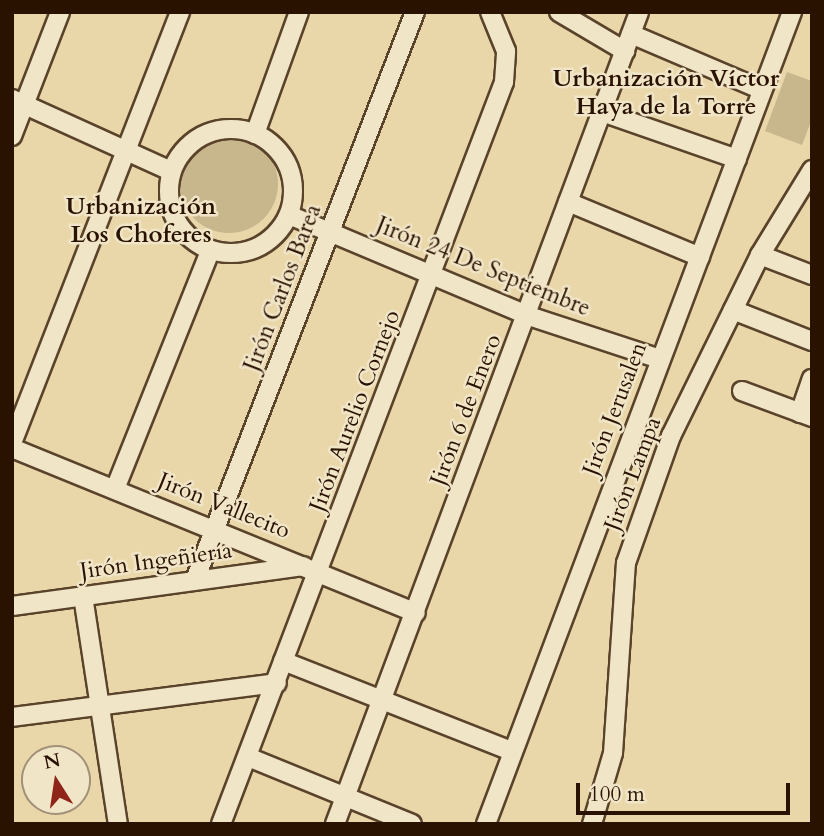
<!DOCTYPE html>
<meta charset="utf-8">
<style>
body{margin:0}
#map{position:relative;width:824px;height:836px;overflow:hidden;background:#e9d7aa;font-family:Cardo,serif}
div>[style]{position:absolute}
.green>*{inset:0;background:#c8b68d}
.round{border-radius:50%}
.roads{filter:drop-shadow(2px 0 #59432a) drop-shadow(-2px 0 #59432a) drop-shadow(0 2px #59432a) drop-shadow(0 -2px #59432a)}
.minor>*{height:18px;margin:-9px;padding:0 9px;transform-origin:9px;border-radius:9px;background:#f1e5c8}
.minor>.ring{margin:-9px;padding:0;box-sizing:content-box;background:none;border:18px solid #f1e5c8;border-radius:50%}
span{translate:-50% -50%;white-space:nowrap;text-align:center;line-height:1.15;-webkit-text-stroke:5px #f1e5c8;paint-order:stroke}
.street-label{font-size:23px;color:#291200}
.neighbourhood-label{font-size:24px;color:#291200;font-weight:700}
.frame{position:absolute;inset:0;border:14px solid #291200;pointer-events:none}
.north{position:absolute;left:21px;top:745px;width:70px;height:70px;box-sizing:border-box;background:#f1e5c8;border:2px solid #a19178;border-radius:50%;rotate:348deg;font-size:19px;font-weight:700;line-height:28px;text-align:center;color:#291200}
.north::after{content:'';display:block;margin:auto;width:24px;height:32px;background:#8f2418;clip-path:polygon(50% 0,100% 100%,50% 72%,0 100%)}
.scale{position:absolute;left:576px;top:783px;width:214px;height:32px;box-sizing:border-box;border:4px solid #291200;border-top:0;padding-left:9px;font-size:21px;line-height:24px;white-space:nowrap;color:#291200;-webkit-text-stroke:5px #f1e5c8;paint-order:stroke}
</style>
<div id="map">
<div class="green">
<i style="clip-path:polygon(787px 72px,812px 81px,812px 119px,802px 145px,765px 131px)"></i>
<i class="round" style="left:180px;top:135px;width:98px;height:98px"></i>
</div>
<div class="roads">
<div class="minor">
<i style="left:559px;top:12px;width:77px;rotate:30.6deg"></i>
<i style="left:631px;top:34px;width:142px;rotate:23.1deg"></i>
<i style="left:12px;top:99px;width:175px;rotate:24.4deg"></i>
<i style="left:602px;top:112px;width:143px;rotate:19.2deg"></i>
<i class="ring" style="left:169px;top:129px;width:106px;height:106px"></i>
<i style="left:255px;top:134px;width:130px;rotate:-70.2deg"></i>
<i style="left:12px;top:136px;width:133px;rotate:-68.8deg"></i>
<i style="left:568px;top:202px;width:143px;rotate:22.6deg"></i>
<i style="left:289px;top:215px;width:260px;rotate:22.8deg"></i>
<i style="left:529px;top:316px;width:138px;rotate:18.2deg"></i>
<i style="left:760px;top:255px;width:56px;rotate:21deg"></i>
<i style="left:733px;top:310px;width:85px;rotate:21.4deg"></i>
<i style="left:742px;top:391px;width:75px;rotate:20.4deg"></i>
<i style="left:800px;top:413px;width:36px;rotate:-71deg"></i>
<i style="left:12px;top:443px;width:463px;rotate:-68.7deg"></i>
<i style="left:12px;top:448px;width:436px;rotate:22.2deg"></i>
<i style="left:115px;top:489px;width:256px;rotate:-68.2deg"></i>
<i style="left:195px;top:580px;width:609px;rotate:-68.83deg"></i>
<i style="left:83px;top:596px;width:231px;rotate:81.3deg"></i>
<i style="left:12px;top:606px;width:294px;rotate:-7.8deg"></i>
<i style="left:283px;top:661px;width:245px;rotate:21.5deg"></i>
<i style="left:12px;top:717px;width:267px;rotate:-7.3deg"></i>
<i style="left:248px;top:757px;width:177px;rotate:22.2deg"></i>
<i style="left:221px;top:824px;width:794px;rotate:-69.12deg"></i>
<i style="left:504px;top:82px;width:31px;rotate:-86deg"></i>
<i style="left:506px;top:51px;width:42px;rotate:-112.3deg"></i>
<i style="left:335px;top:824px;width:867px;rotate:-69.47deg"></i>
<i style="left:486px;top:824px;width:868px;rotate:-69.35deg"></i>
<i style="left:592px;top:824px;width:74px;rotate:-73.5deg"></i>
<i style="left:613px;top:753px;width:190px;rotate:-86.1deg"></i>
<i style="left:626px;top:563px;width:135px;rotate:-70.5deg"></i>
<i style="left:671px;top:436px;width:202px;rotate:-63.8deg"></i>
<i style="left:760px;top:255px;width:100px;rotate:-58.5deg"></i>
</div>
</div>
<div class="street-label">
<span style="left:483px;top:267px;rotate:22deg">Jirón 24 De Septiembre</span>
<span style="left:283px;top:288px;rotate:-69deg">Jirón Carlos Barea</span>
<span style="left:615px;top:409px;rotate:-69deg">Jirón Jerusalen</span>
<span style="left:466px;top:410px;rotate:-69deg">Jirón 6 de Enero</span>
<span style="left:355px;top:411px;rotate:-69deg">Jirón Aurelio Cornejo</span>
<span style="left:633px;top:474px;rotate:-69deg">Jirón Lampa</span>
<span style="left:224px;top:506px;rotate:22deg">Jirón Vallecito</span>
<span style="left:156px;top:561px;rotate:-8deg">Jirón Ingeñiería</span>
</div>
<div class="neighbourhood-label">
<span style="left:666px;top:93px">Urbanización Víctor<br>Haya de la Torre</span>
<span style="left:141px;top:221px">Urbanización<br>Los Choferes</span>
</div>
<div class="frame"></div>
<div class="north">N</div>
<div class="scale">100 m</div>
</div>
